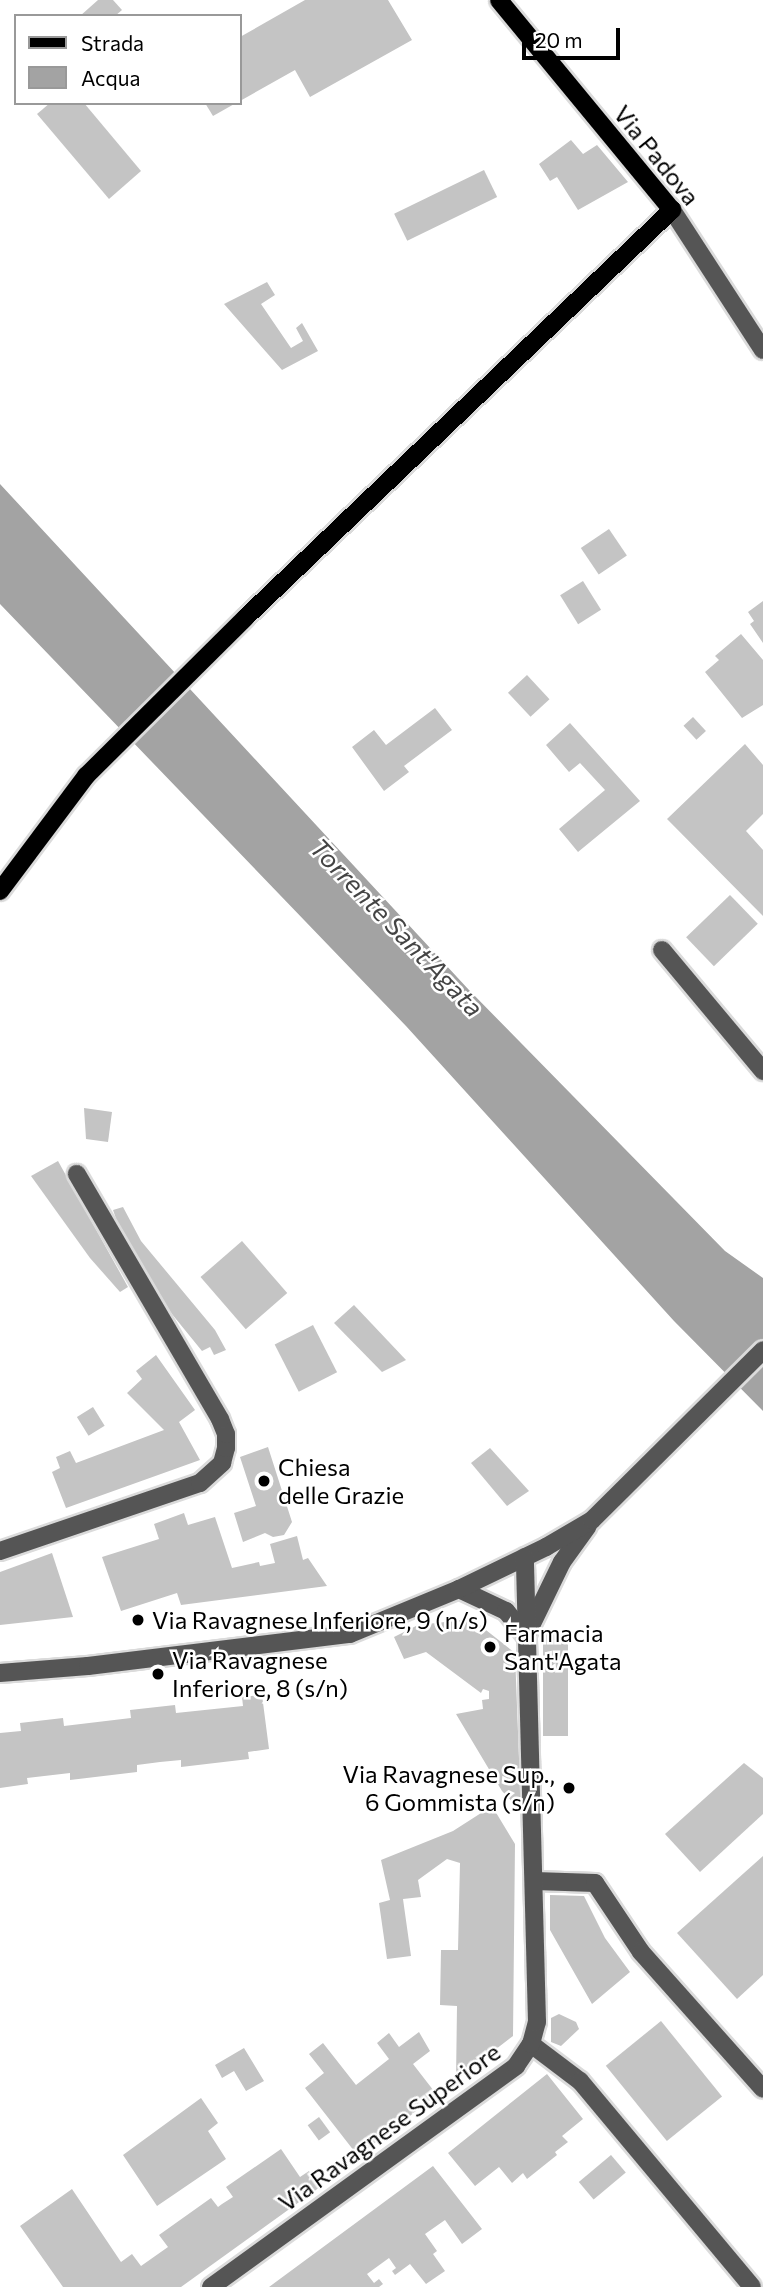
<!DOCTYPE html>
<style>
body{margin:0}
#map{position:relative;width:763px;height:2287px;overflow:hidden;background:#fff;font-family:Commissioner,sans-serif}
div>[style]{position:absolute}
.water>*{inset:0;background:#a3a3a3}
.building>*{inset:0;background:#c4c4c4;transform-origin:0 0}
.roads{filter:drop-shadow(2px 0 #dbdbdb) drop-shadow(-2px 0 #dbdbdb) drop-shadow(0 2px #dbdbdb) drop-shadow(0 -2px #dbdbdb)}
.minor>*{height:18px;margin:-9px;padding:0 9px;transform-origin:9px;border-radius:9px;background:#555}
.major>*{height:18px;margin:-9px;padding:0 9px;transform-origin:9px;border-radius:9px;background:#000}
.dots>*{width:19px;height:19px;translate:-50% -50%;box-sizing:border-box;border:4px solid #fff;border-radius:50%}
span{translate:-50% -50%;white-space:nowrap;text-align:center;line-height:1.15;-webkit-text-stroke:5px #fff;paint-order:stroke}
.street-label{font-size:24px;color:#000}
.poi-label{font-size:24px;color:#000}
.left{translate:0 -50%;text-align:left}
.right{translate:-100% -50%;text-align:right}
.water-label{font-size:26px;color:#444;font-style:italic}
.legend{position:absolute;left:14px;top:14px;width:228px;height:91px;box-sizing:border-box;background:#fff;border:2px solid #999;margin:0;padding:9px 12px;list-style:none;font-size:21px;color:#000}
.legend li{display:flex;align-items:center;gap:14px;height:35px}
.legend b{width:35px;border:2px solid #999}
.scale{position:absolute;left:522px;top:28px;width:98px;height:32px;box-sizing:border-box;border:4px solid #000;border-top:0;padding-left:9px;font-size:21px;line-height:24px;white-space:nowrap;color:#000;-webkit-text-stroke:5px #fff;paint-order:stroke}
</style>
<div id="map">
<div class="water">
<i style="clip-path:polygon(0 484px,469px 990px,725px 1251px,763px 1278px,763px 1411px,674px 1321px,406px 1026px,0 604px)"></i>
</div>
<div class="building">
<i style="clip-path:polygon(98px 0,113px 0,122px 10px,115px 16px,80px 16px)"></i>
<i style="clip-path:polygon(305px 0,388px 0,412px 40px,310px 97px,295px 70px,240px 101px,240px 37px)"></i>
<i style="clip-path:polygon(50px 103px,84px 103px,141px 171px,109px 199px,37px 114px)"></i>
<i style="clip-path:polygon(205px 103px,236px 103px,213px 116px)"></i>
<i style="clip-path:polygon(571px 140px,583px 154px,597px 145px,628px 182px,578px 210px,557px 177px,550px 181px,539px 164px)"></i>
<i style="left:484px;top:170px;width:30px;height:100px;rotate:64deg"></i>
<i style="clip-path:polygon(267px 282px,275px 295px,261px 304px,291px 348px,303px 341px,296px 328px,302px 323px,318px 351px,282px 370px,224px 304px)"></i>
<i style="left:609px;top:529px;width:32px;height:34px;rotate:56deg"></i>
<i style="left:583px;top:581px;width:34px;height:27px;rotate:58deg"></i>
<i style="clip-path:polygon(763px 601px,763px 643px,750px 624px,754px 621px,748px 612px)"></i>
<i style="clip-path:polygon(741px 634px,763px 660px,763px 705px,742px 718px,705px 672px,719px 660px,715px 656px)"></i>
<i style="left:527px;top:675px;width:33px;height:26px;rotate:47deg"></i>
<i style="clip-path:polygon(435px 708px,452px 730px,404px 766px,409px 772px,384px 791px,352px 747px,374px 730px,386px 745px)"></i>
<i style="left:693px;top:717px;width:19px;height:13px;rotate:47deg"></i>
<i style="clip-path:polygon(570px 723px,640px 801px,578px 852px,559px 829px,605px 790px,580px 763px,569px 772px,546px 745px)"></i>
<i style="clip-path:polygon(745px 744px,763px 765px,763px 814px,746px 831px,763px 850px,763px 916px,667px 819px)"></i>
<i style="left:730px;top:895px;width:40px;height:61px;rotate:46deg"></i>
<i style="clip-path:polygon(84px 1108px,112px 1112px,108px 1142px,86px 1139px)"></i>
<i style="clip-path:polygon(58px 1161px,128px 1287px,120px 1292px,90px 1258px,31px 1176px)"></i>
<i style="clip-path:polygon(123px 1207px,141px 1241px,215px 1330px,226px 1350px,214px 1355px,210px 1347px,202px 1351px,167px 1308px,118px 1237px,122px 1236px,113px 1210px)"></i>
<i style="left:242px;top:1241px;width:69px;height:55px;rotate:49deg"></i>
<i style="clip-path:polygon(354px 1305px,406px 1360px,382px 1372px,334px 1323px)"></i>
<i style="left:313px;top:1325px;width:53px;height:43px;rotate:63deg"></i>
<i style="clip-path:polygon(156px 1355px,195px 1410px,179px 1422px,200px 1460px,66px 1508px,52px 1472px,60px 1468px,56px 1457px,70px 1451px,76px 1463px,164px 1430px,127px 1393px,142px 1379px,136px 1371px)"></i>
<i style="left:93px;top:1407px;width:22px;height:19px;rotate:58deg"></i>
<i style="clip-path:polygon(268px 1447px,292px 1522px,284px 1535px,273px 1537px,265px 1533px,243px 1542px,234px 1513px,256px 1506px,240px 1457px)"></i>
<i style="clip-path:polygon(490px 1448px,529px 1491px,507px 1506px,471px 1463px)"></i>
<i style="clip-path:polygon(184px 1513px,188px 1525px,215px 1517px,232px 1568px,259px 1562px,260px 1566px,275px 1563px,270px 1544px,297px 1536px,303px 1560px,308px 1558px,327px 1586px,181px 1605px,177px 1593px,121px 1611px,102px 1557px,159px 1539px,154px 1524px)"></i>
<i style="clip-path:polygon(52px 1553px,73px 1617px,0 1625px,0 1572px)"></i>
<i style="clip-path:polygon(472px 1619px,515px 1653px,521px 1811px,502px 1791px,456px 1714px,483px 1709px,482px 1700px,489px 1699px,489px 1691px,483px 1689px,481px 1693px,426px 1652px,404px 1659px,394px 1637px,418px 1625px)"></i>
<i style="left:543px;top:1630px;width:25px;height:106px"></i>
<i style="clip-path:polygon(262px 1695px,269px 1749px,248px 1752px,249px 1759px,181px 1767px,181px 1760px,160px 1762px,137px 1765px,137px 1772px,70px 1780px,70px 1773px,27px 1778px,28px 1784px,0 1788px,0 1733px,21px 1731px,20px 1723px,63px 1718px,64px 1726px,131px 1718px,130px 1710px,175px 1705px,176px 1713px,243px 1706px,242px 1697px)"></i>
<i style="clip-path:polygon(744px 1763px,763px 1778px,763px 1814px,700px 1872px,665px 1834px)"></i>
<i style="clip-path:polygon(492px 1806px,515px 1844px,513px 2036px,456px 2080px,457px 2006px,440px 2005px,441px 1950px,458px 1950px,460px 1863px,447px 1859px,418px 1880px,421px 1897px,403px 1899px,411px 1956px,387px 1959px,379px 1903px,390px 1900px,381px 1860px,453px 1831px)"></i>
<i style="clip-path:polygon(763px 1856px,763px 1975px,737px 1999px,677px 1933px)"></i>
<i style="clip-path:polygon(550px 1895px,584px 1896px,605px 1938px,630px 1972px,592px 2004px,550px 1930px)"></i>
<i style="clip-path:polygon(559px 2014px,576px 2022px,579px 2029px,561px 2046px,551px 2042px,551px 2018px)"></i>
<i style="left:661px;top:2021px;width:97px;height:71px;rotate:51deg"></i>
<i style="clip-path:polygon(419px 2032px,430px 2051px,413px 2064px,437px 2095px,358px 2156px,305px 2088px,324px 2073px,309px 2054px,323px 2043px,356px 2085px,389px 2059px,377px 2043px,389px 2033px,399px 2047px)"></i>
<i style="clip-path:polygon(244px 2048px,264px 2081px,246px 2091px,234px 2071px,222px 2078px,215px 2065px)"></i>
<i style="clip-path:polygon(547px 2074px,583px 2119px,562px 2136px,568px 2142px,555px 2152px,557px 2155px,527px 2179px,523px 2173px,512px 2183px,499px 2167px,475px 2186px,448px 2153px)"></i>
<i style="clip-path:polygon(201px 2098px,218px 2123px,208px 2131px,226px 2159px,157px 2206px,123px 2155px)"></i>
<i style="left:319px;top:2117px;width:19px;height:14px;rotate:54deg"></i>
<i style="clip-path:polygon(281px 2149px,300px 2177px,309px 2171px,320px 2187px,181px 2287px,63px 2287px,20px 2226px,72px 2189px,121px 2262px,132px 2254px,141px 2266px,168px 2247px,159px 2235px,211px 2198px,218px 2207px,222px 2204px,233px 2197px,226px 2187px)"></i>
<i style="left:611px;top:2155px;width:23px;height:42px;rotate:50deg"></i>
<i style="clip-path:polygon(433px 2166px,482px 2229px,462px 2244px,445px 2220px,425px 2234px,437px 2251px,433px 2254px,445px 2271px,426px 2284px,410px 2264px,395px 2275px,392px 2271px,396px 2268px,389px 2258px,367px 2274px,374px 2283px,379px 2279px,383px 2284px,379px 2287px,269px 2287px)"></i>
</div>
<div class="roads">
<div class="minor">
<i style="left:672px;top:210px;width:167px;rotate:57deg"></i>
<i style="left:662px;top:950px;width:158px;rotate:50.1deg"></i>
<i style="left:0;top:1551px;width:211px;rotate:-18.8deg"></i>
<i style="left:200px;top:1483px;width:30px;rotate:-42deg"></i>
<i style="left:222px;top:1463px;width:16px;rotate:-75deg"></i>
<i style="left:226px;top:1448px;width:14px;rotate:-90deg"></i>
<i style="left:226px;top:1434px;width:16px;rotate:-112deg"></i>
<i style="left:220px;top:1419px;width:284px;rotate:-120.3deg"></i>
<i style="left:459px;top:1589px;width:52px;rotate:25.1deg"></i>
<i style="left:506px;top:1611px;width:32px;rotate:51deg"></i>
<i style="left:526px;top:1636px;width:82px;rotate:-64.1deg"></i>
<i style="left:562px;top:1562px;width:44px;rotate:-54.2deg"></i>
<i style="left:0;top:1673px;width:88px;rotate:-4.5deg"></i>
<i style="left:88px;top:1666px;width:264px;rotate:-7deg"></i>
<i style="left:350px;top:1634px;width:118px;rotate:-22.4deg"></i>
<i style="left:459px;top:1589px;width:97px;rotate:-25.8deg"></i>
<i style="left:546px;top:1547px;width:53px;rotate:-30.4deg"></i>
<i style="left:592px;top:1520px;width:241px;rotate:-44.8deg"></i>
<i style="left:535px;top:1881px;width:60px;rotate:1.9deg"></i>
<i style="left:595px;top:1883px;width:83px;rotate:56.3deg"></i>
<i style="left:641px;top:1952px;width:183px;rotate:48.3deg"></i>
<i style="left:531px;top:2044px;width:61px;rotate:37.1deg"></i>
<i style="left:580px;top:2081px;width:268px;rotate:50.1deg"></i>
<i style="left:211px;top:2287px;width:377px;rotate:-35.9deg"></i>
<i style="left:516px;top:2066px;width:27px;rotate:-56deg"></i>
<i style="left:531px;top:2044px;width:23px;rotate:-75deg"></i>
<i style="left:537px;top:2022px;width:465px;rotate:-91.5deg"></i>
</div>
<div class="major">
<i style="left:0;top:891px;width:144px;rotate:-53.2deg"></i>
<i style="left:86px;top:776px;width:224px;rotate:-44.8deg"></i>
<i style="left:245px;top:618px;width:591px;rotate:-43.7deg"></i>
<i style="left:672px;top:210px;width:272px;rotate:-129.5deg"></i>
</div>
</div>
<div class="dots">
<i style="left:264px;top:1481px;background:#000"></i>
<i style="left:138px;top:1620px;background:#000"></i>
<i style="left:490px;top:1647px;background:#000"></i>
<i style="left:158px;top:1674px;background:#000"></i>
<i style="left:569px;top:1788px;background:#000"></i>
</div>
<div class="street-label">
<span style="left:657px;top:155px;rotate:51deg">Via Padova</span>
<span style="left:389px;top:2127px;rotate:-36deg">Via Ravagnese Superiore</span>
</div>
<div class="poi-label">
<span class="left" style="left:278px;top:1481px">Chiesa<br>delle Grazie</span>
<span class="left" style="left:152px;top:1620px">Via Ravagnese Inferiore, 9 (n/s)</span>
<span class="left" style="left:504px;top:1647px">Farmacia<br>Sant'Agata</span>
<span class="left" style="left:172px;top:1674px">Via Ravagnese<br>Inferiore, 8 (s/n)</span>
<span class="right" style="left:555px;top:1788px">Via Ravagnese Sup.,<br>6 Gommista (s/n)</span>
</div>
<div class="water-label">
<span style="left:397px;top:927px;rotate:46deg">Torrente Sant'Agata</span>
</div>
<ul class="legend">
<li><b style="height:9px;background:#000"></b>Strada</li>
<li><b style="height:19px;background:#a3a3a3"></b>Acqua</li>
</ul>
<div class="scale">20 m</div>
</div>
